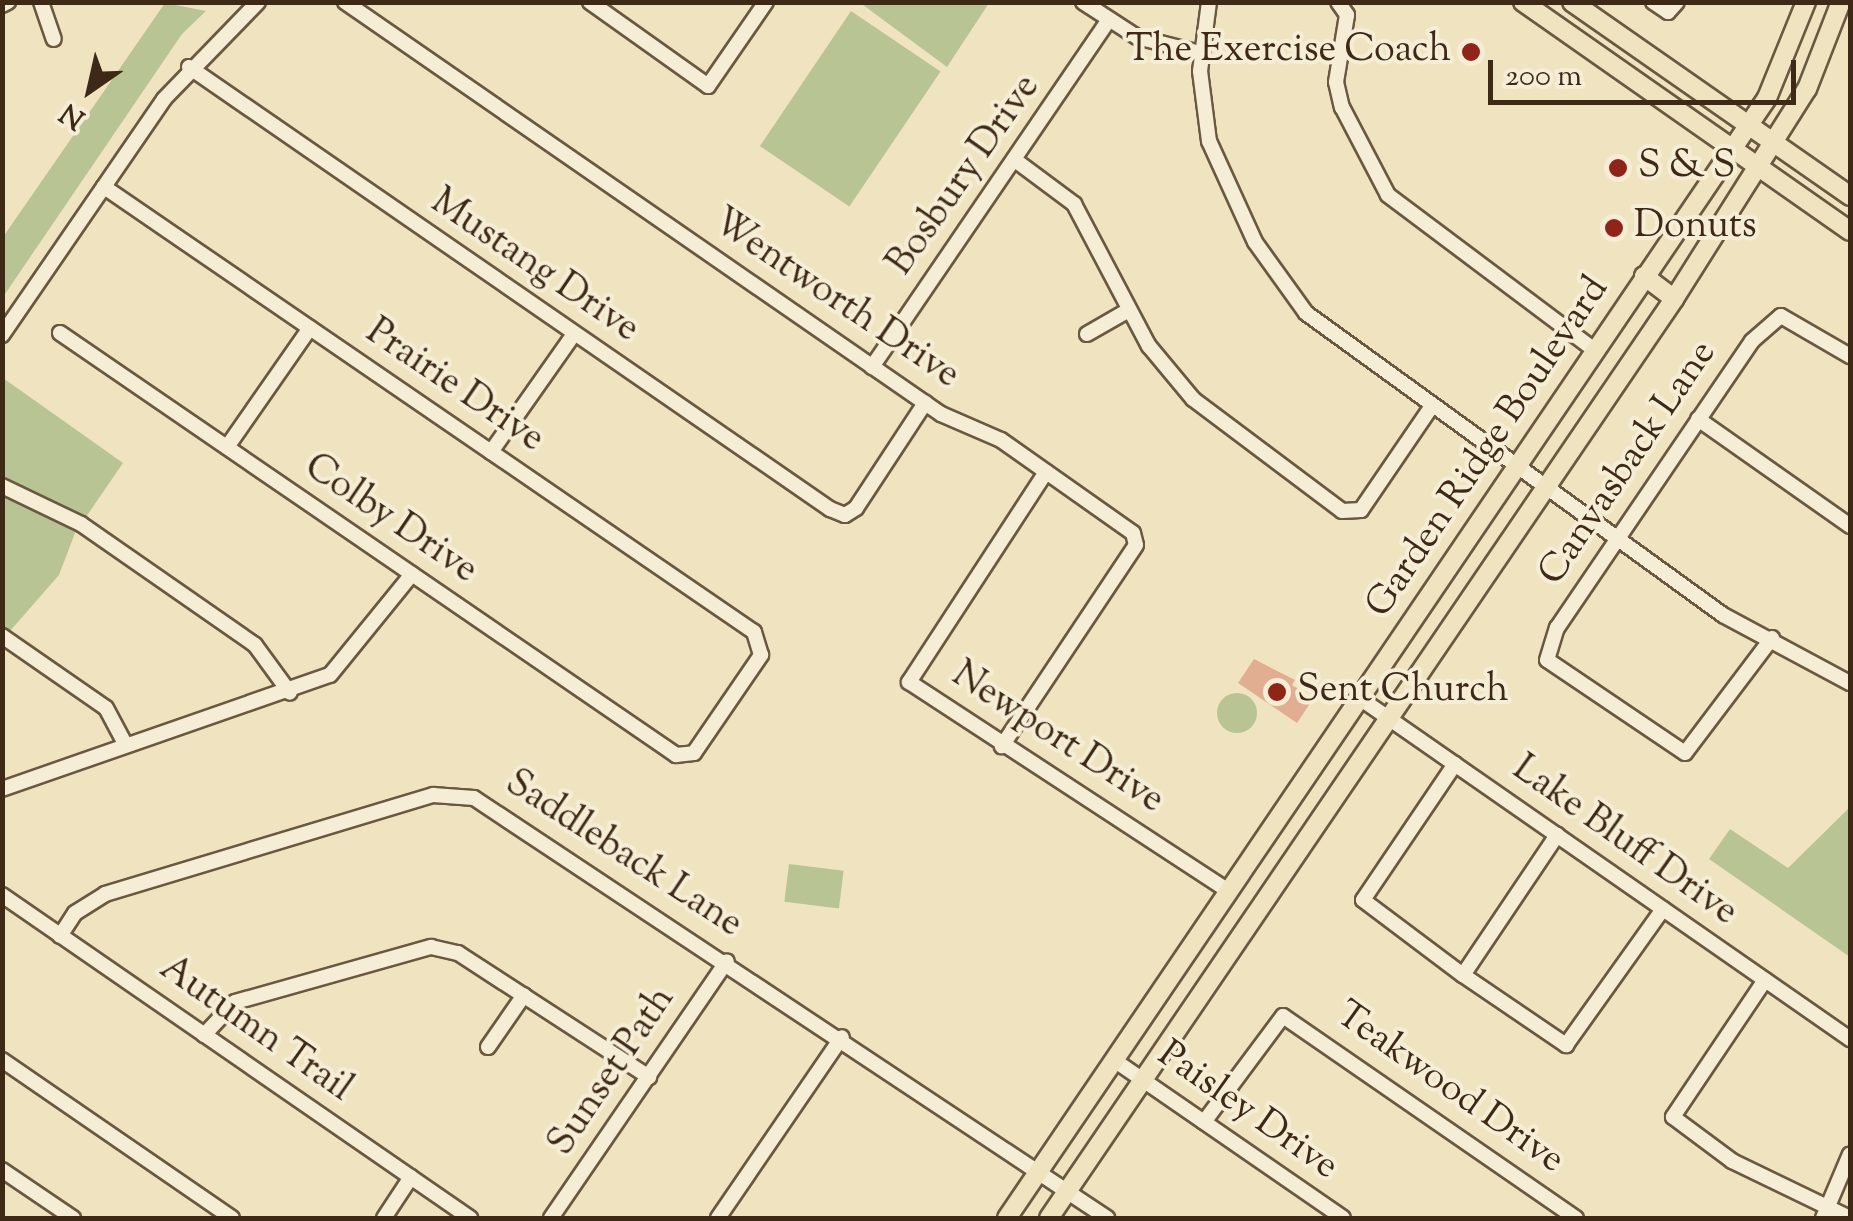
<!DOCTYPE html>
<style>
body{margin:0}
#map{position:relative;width:1853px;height:1221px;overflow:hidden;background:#f0e4c0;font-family:"Sorts Mill Goudy",serif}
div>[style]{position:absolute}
.green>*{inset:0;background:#b8c493;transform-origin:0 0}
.round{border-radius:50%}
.building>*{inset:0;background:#e1ae92}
.roads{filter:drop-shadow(2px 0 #6a5840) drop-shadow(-2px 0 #6a5840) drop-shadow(0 2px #6a5840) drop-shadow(0 -2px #6a5840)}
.minor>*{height:14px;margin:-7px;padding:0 7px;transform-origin:7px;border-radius:7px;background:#f5edd6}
.major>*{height:18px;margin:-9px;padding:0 9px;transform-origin:9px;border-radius:9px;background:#f0e4c0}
.dots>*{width:28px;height:28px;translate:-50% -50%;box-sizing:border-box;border:5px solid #f5edd6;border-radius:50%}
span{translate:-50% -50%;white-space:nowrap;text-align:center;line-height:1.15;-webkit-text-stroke:8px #f5edd6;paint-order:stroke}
.poi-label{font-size:38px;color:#3d2916}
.right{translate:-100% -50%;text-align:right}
.left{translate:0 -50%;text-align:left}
.street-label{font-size:38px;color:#3d2916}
.frame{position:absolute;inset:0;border:5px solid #3d2916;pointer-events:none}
.north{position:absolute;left:40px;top:40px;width:100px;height:100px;-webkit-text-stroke:8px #f5edd6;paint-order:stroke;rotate:214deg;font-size:28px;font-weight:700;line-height:40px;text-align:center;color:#3d2916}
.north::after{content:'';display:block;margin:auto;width:35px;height:45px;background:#3d2916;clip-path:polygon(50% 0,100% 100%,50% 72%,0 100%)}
.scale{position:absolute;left:1488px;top:60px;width:308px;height:45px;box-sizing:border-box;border:5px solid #3d2916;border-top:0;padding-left:12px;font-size:30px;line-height:35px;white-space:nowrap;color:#3d2916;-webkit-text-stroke:8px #f5edd6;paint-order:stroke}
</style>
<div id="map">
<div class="green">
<i style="clip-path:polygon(859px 2px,989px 2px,989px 3px,947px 67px)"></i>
<i style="clip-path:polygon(165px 3px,206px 11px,182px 34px,3px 297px,3px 237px)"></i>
<i style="left:851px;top:11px;width:108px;height:163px;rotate:34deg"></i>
<i style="clip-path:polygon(3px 378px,123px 463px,75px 533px,59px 575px,3px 639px)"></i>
<i class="round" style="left:1217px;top:693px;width:40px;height:40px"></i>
<i style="clip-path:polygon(1850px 807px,1850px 957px,1709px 859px,1730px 829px,1788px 868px)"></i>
<i style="left:789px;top:864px;width:55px;height:38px;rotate:7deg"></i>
</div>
<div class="building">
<i style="clip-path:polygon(1254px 659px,1295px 680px,1292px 685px,1313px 699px,1297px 723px,1238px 683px)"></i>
</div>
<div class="roads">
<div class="minor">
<i style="left:41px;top:2px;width:39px;rotate:71deg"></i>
<i style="left:345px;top:2px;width:725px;rotate:34.66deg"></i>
<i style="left:941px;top:414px;width:65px;rotate:23.4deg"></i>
<i style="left:1001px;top:440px;width:161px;rotate:35.2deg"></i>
<i style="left:1133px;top:533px;width:12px;rotate:76deg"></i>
<i style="left:1136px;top:545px;width:242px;rotate:123.7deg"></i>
<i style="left:590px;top:2px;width:145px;rotate:35.4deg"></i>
<i style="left:708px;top:86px;width:102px;rotate:-55.4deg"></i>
<i style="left:1083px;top:2px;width:64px;rotate:32.9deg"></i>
<i style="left:1137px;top:37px;width:65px;rotate:14.3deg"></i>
<i style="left:1209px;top:2px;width:70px;rotate:97.4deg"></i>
<i style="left:1200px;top:71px;width:71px;rotate:82.7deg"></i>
<i style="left:1209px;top:141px;width:111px;rotate:65.5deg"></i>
<i style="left:1255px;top:242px;width:87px;rotate:54.3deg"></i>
<i style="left:1306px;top:313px;width:515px;rotate:35.91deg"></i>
<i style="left:1723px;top:615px;width:144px;rotate:28.2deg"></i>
<i style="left:1338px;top:2px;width:16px;rotate:55deg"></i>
<i style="left:1347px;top:15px;width:68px;rotate:99.3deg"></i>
<i style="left:1336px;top:82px;width:26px;rotate:77deg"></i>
<i style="left:1342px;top:107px;width:99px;rotate:62.4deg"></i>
<i style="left:1388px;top:195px;width:256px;rotate:36.9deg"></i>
<i style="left:1653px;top:2px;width:18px;rotate:34deg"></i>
<i style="left:1668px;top:12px;width:13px;rotate:-48deg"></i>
<i style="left:2px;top:5px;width:7px;rotate:-27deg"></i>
<i style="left:189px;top:67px;width:779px;rotate:34.59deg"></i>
<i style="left:830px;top:509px;width:16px;rotate:22deg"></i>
<i style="left:845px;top:515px;width:13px;rotate:-32deg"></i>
<i style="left:856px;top:508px;width:126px;rotate:-56.7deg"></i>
<i style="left:1015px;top:160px;width:74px;rotate:36.7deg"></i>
<i style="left:1074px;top:204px;width:161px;rotate:62.2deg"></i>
<i style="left:1149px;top:346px;width:69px;rotate:50.3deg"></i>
<i style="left:1193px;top:399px;width:186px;rotate:36.9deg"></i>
<i style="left:1342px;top:511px;width:19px;rotate:-3deg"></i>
<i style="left:1361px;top:510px;width:126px;rotate:-55.7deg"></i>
<i style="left:60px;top:333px;width:747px;rotate:34.41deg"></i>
<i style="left:676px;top:755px;width:18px;rotate:-6deg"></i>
<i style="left:694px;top:753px;width:119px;rotate:-55.6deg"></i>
<i style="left:761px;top:655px;width:24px;rotate:-107deg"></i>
<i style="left:754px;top:632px;width:788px;rotate:-145.6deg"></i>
<i style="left:1087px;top:334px;width:46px;rotate:-29.9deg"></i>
<i style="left:2px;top:335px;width:286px;rotate:-55.5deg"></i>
<i style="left:164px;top:99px;width:135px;rotate:-45.9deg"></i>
<i style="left:872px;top:367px;width:420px;rotate:-55.7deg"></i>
<i style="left:1698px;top:419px;width:186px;rotate:35.1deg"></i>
<i style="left:227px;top:447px;width:145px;rotate:-55.1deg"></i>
<i style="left:491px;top:452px;width:144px;rotate:-54.9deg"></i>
<i style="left:1046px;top:472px;width:251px;rotate:123.1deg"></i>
<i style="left:909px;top:682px;width:381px;rotate:33.2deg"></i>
<i style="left:2px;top:486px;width:88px;rotate:25.7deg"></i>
<i style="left:81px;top:524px;width:212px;rotate:34.8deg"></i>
<i style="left:255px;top:645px;width:59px;rotate:53.9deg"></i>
<i style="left:2px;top:636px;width:126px;rotate:34.7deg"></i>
<i style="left:106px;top:708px;width:40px;rotate:62deg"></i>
<i style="left:1772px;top:638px;width:144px;rotate:127.1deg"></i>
<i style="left:1685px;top:753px;width:166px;rotate:-146deg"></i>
<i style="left:1547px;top:660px;width:34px;rotate:-73deg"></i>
<i style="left:1557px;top:628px;width:347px;rotate:-55.8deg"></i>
<i style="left:1752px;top:341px;width:38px;rotate:-41deg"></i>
<i style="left:1781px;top:316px;width:80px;rotate:30.1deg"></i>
<i style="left:1361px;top:699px;width:596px;rotate:34.81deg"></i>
<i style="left:1455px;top:764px;width:164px;rotate:124.1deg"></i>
<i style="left:1363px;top:900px;width:125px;rotate:36.9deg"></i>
<i style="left:1463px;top:975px;width:125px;rotate:34.2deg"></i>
<i style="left:1566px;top:1045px;width:167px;rotate:-54.5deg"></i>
<i style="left:2px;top:789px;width:347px;rotate:-19.2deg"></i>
<i style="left:330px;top:675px;width:130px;rotate:-50.9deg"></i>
<i style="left:2px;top:895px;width:569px;rotate:34.61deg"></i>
<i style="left:60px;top:936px;width:27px;rotate:-57deg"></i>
<i style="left:75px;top:913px;width:36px;rotate:-32deg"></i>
<i style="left:105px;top:894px;width:343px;rotate:-16.8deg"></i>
<i style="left:433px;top:795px;width:41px;rotate:4.2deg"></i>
<i style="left:474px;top:798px;width:760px;rotate:33.56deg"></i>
<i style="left:1463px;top:975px;width:169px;rotate:-56.1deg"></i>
<i style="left:1765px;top:980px;width:165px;rotate:123.9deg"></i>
<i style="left:1673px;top:1117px;width:74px;rotate:36.7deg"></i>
<i style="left:1732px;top:1161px;width:131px;rotate:25.8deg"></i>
<i style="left:204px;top:1035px;width:45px;rotate:-46.8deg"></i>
<i style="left:235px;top:1002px;width:204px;rotate:-15.7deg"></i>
<i style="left:431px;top:947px;width:28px;rotate:13deg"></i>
<i style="left:458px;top:953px;width:228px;rotate:33deg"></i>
<i style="left:488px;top:1047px;width:63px;rotate:-55.3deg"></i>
<i style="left:2px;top:1060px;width:279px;rotate:34.5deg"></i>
<i style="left:1114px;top:1060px;width:278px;rotate:34.6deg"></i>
<i style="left:1204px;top:1122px;width:132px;rotate:-53.3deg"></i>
<i style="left:1283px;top:1016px;width:356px;rotate:34.6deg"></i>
<i style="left:2px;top:1170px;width:86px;rotate:34.1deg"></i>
<i style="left:384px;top:1218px;width:49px;rotate:-56.6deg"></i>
<i style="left:551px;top:1218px;width:311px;rotate:-55.6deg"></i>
<i style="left:718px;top:1218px;width:219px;rotate:-55.6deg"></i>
<i style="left:1823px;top:1218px;width:69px;rotate:-67.1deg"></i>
</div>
<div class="major">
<i style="left:1523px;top:2px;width:399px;rotate:35deg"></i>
<i style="left:1572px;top:2px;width:339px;rotate:34.9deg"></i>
<i style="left:1644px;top:276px;width:38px;rotate:37deg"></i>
<i style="left:1007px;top:1218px;width:1354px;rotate:-55.84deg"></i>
<i style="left:1767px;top:98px;width:104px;rotate:-67.9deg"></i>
<i style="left:1049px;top:1218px;width:1111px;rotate:-55.78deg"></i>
<i style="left:1674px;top:299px;width:249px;rotate:-57.7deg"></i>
<i style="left:1807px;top:89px;width:93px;rotate:-68.7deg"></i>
</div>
</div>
<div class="dots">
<i style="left:1471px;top:52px;background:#8f2418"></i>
<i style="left:1618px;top:168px;background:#8f2418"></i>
<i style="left:1614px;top:228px;background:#8f2418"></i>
<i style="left:1277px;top:692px;background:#8f2418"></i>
</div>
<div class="poi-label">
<span class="right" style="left:1451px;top:52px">The Exercise Coach</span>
<span class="left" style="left:1638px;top:168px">S &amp; S</span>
<span class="left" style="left:1634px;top:228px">Donuts</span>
<span class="left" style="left:1297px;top:692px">Sent Church</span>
</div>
<div class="street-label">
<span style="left:965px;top:176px;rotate:-55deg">Bosbury Drive</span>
<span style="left:534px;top:267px;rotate:34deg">Mustang Drive</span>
<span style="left:835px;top:300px;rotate:34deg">Wentworth Drive</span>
<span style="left:454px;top:387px;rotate:34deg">Prairie Drive</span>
<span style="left:1489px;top:448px;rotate:-56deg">Garden Ridge Boulevard</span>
<span style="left:1629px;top:464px;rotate:-56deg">Canvasback Lane</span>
<span style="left:390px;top:520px;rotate:34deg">Colby Drive</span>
<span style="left:1057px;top:739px;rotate:33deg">Newport Drive</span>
<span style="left:1624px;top:842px;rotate:35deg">Lake Bluff Drive</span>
<span style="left:623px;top:855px;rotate:33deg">Saddleback Lane</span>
<span style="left:255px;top:1030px;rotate:35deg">Autumn Trail</span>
<span style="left:613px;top:1072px;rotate:-56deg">Sunset Path</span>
<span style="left:1449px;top:1089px;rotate:35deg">Teakwood Drive</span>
<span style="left:1247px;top:1112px;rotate:35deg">Paisley Drive</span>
</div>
<div class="frame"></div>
<div class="north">N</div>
<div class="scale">200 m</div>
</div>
